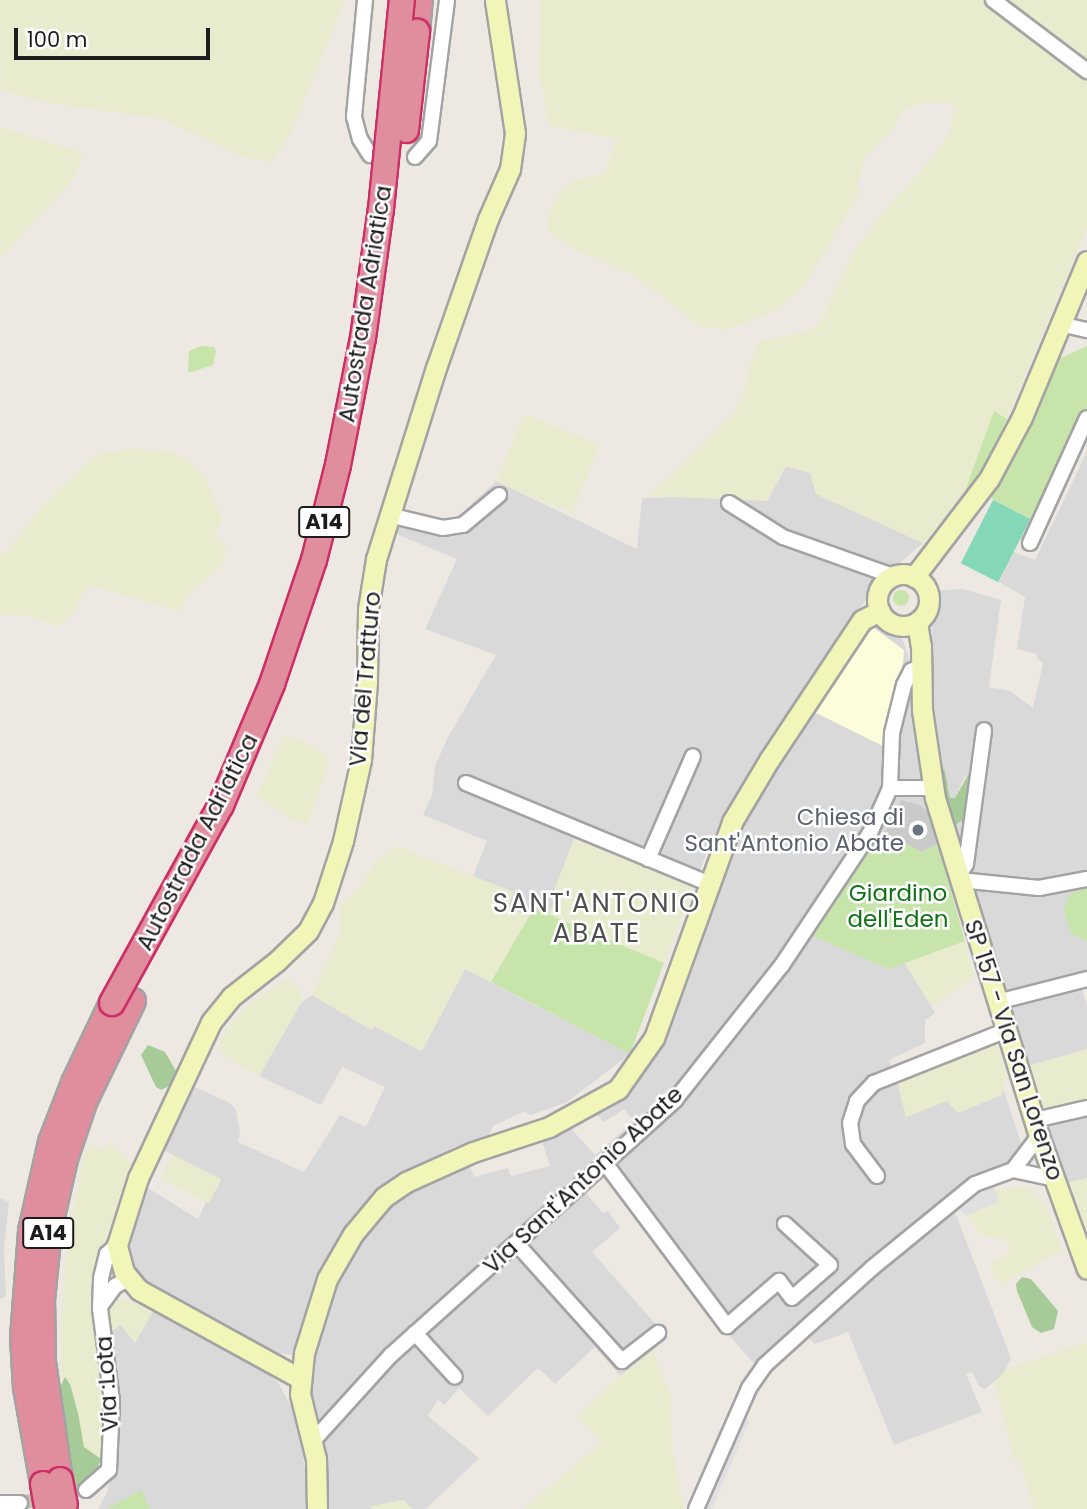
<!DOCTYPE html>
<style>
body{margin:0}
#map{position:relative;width:1087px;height:1509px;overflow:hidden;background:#ede9e2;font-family:Poppins,sans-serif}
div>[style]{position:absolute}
.residential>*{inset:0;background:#dad9d9}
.education>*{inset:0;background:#fdfddb}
.religious>*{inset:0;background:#cacaca}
.farmland>*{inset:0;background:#e9ebce;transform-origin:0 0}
.grass>*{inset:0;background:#c7e5aa}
.round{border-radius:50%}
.forest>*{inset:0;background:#a7ca99}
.pitch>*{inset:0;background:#84d8b7;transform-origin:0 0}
.parking>*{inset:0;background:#e0e0e0}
.street-tunnel>*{height:14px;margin-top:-7px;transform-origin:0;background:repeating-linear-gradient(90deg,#c3c0ba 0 14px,transparent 0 21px)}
.roads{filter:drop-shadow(2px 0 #a3a3a3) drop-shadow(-2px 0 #a3a3a3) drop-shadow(0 2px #a3a3a3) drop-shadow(0 -2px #a3a3a3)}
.street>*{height:14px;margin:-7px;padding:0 7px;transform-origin:7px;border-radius:7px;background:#fff}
.secondary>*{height:19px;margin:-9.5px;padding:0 9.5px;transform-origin:9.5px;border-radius:9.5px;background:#f2f5b8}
.secondary>.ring{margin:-9.5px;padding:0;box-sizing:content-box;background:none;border:19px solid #f2f5b8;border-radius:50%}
.highway>*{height:24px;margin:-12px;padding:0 12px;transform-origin:12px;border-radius:12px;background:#e08d9d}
.bridges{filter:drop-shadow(2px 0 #cc2e65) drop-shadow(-2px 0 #cc2e65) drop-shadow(0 2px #cc2e65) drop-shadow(0 -2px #cc2e65)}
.highway-bridge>*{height:24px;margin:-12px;padding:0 12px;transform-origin:12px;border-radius:12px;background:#e08d9d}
.dots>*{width:19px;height:19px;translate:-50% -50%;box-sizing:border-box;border:4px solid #fff;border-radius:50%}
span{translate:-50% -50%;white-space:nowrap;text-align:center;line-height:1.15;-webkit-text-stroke:5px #fff;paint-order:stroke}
.shield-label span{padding:2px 5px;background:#fff;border:2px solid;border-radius:5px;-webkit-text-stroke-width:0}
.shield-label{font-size:21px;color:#1c1c1c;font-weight:700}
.street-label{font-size:23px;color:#1c1c1c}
.worship-label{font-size:23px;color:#5b616d}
.right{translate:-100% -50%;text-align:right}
.park-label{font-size:23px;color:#117219}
.quarter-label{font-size:26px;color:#4f4f4f;letter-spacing:2px}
.scale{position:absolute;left:14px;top:28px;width:196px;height:32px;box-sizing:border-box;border:4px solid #1c1c1c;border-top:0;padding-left:9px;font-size:21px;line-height:24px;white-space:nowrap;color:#1c1c1c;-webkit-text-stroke:5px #fff;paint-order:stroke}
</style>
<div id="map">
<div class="residential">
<i style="clip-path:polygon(1087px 452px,1087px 984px,1081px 986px,1087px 1006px,1087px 1049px,1022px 1068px,944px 819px,954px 826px,969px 816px,966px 774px,955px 798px,950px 798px,949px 787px,933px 761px,930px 646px,934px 616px,930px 591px,963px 589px,1001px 600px,989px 687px,1010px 691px,1033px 708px,1043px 663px,1037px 658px,1037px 654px,1017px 649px,1025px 597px,999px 582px,1014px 552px,1035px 560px)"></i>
<i style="clip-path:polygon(786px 466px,810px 473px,817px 494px,923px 543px,884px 576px,834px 642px,744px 780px,711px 842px,694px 885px,574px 839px,552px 898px,555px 901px,549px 916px,534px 908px,529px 916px,507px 908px,513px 892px,473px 876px,487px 841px,423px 815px,432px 795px,435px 766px,448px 737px,496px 655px,425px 629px,457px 559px,391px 532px,396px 508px,421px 518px,447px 521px,461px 514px,496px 481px,637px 549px,642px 498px,712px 496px,767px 501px)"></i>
<i style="clip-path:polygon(884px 626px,901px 635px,908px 655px,924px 799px,929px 813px,920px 805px,901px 801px,885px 833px,882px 832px,813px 935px,889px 969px,905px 963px,935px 1013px,925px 1020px,925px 1043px,889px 1060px,896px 1077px,947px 1101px,1001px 1095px,1003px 1088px,1022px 1146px,1020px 1151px,1008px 1165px,991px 1173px,994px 1186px,966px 1198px,955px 1212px,1011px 1358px,1003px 1374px,985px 1389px,980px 1387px,972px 1372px,966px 1374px,982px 1412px,894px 1445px,848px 1332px,815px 1344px,797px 1328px,754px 1364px,716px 1320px,605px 1169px,581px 1187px,603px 1213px,608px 1211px,620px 1228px,592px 1252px,668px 1338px,620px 1376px,595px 1347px,555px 1384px,538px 1368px,488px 1416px,459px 1388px,444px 1405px,438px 1400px,428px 1416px,479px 1458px,426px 1509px,412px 1509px,403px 1500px,372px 1506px,371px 1509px,326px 1509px,324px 1452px,307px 1384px,323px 1309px,340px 1271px,375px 1220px,406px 1190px,467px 1160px,474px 1177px,508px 1168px,511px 1176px,550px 1166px,540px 1135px,567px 1124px,595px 1155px,634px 1121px,624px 1109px,604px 1122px,594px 1113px,635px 1079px,740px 817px,867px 631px)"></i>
<i style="clip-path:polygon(465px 969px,630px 1054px,567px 1102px,531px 1115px,523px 1112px,493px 1126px,489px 1135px,454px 1147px,398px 1177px,369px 1200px,331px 1254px,311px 1295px,293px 1355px,272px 1353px,145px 1283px,138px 1275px,126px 1248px,145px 1186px,198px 1219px,212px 1189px,217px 1189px,221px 1179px,161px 1149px,190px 1085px,228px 1102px,236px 1109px,240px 1133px,238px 1142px,304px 1172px,340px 1115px,366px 1127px,385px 1087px,342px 1067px,321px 1105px,259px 1076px,301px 1003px,312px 995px,372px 1030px,374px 1026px,421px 1051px)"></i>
<i style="clip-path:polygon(1087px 1104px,1087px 1178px,1060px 1185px,1039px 1113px)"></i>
<i style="clip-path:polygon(0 1198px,9px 1202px,4px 1248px,6px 1296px,0 1299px)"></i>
<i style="clip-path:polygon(153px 1311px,226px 1348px,277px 1381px,294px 1411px,300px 1434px,307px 1483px,307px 1509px,98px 1509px,107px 1493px,113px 1469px,107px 1334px,121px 1325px,135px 1343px)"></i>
</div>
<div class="education">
<i style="clip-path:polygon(874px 628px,904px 650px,903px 664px,888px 718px,887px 748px,810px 710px,856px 642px)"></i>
</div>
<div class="religious">
<i style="clip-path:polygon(901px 800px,920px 805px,929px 813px,938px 844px,922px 852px,885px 833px)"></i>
</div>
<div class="farmland">
<i style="clip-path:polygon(0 0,345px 0,292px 131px,273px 161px,268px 162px,243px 157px,162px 119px,48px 103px,1px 90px)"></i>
<i style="clip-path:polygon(541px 0,1087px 0,1087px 228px,1007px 419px,994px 412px,960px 505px,923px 543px,816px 494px,810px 473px,786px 466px,767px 501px,649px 496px,731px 416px,744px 394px,751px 360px,760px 341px,808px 331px,820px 323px,852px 255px,877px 219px,935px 155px,948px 135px,955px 111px,950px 102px,918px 104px,903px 111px,892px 131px,864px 159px,857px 188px,862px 189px,820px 261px,801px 289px,779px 309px,726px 330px,701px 327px,635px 276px,574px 249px,548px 231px,548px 218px,554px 202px,565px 187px,576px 180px,605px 173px,617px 139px,549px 126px,539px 70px)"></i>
<i style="clip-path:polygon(0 127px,84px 153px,74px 178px,5px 254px,0 254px)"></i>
<i style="left:524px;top:414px;width:82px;height:73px;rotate:22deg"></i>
<i style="clip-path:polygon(128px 449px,168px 451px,187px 460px,204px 476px,222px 518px,215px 536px,227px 548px,222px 566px,193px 590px,185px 600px,182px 612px,88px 585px,74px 613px,56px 627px,38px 618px,0 614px,0 554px,8px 550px,39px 509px,89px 460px,101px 454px)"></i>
<i style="clip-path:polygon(284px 735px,311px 745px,331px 759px,307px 825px,289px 818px,257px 796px)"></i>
<i style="clip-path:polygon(574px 839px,694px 885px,664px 963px,549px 916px,555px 901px,551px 898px)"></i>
<i style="clip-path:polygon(396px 846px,514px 892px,507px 908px,529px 916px,493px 983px,465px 969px,422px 1051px,374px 1026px,371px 1030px,312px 995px,342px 928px,339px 922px,340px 907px,364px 881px,375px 862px)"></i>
<i style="clip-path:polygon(965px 941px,974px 977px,932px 1007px,905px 963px)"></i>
<i style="clip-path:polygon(284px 980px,295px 984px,300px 991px,301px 1003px,259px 1076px,223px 1055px,219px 1043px,229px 1026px,245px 1008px)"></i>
<i style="clip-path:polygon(995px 1041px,1007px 1076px,1002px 1095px,958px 1113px,947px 1101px,906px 1117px,896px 1077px)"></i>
<i style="clip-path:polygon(1087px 1049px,1087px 1104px,1039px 1113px,1022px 1068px)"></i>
<i style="clip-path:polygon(111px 1141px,134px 1167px,103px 1256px,106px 1404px,101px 1459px,84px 1447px,70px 1384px,65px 1377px,61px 1379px,62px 1321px,66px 1255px,83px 1159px,89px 1145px,103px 1150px)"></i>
<i style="left:173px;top:1155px;width:54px;height:27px;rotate:27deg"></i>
<i style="clip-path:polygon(1087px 1178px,1087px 1256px,1060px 1185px)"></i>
<i style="clip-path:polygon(1020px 1187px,1031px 1189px,1049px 1212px,1062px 1251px,1000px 1285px,990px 1267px,992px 1262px,1010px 1252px,1006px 1240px,982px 1235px,966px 1216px,999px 1202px,995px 1190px)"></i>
<i style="clip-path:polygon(111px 1298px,130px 1300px,153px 1311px,135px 1343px,121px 1325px,107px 1334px,106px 1305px)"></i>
<i style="clip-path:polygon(1087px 1342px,1087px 1509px,1034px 1509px,1020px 1461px,1014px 1460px,995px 1382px,1007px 1369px)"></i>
<i style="clip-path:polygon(652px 1351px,670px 1391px,673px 1451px,684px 1509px,524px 1509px,601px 1442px,576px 1417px,620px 1376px)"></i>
<i style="clip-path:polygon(404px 1500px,412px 1509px,371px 1509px,372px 1506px)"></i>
</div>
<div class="grass">
<i style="clip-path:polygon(201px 346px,214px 347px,216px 351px,213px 365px,188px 373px,189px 351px)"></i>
<i style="clip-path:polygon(1087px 346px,1087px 411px,1047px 499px,1030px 519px,993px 500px,989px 488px,1054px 361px)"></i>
<i style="clip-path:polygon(994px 411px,1007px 419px,981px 473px,960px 505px)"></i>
<i class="round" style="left:893px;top:590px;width:16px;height:16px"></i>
<i style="clip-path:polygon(882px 832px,922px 852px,938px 844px,965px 941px,889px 969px,813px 936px)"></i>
<i style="clip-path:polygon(1087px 888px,1087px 941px,1071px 933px,1064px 910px,1070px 894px)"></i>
<i style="clip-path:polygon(534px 908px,664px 963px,630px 1054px,491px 982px)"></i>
<i style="clip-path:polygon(141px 1490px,150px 1509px,107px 1509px)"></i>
</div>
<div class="forest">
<i style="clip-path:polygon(936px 761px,945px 771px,950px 798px,955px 798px,972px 768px,969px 816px,954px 826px,947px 825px)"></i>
<i style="clip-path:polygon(148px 1045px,165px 1052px,176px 1071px,171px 1085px,161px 1090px,156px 1087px,141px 1055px)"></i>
<i style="clip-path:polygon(1022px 1277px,1031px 1279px,1058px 1311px,1054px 1329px,1041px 1333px,1032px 1327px,1017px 1291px,1016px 1284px)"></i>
<i style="clip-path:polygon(65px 1377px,70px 1384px,78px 1413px,84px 1447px,101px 1459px,94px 1478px,87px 1486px,76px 1490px,58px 1391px)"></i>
</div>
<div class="pitch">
<i style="left:993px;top:500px;width:42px;height:71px;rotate:27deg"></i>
</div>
<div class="parking">
<i style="clip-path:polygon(994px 1186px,999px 1202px,966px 1216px,956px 1207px,966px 1198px)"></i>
<i style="clip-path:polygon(743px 1412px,749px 1422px,712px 1509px,701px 1509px)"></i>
</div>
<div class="street-tunnel">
<i style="left:20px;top:1503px;width:67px;rotate:-11.1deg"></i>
</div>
<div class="roads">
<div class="street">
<i style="left:365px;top:0;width:118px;rotate:95.4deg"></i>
<i style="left:354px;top:117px;width:23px;rotate:75deg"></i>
<i style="left:360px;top:139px;width:19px;rotate:58deg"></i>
<i style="left:993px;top:0;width:118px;rotate:37.1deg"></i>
<i style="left:415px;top:157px;width:21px;rotate:-49deg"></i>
<i style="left:429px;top:141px;width:142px;rotate:-82.7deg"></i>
<i style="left:1060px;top:324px;width:28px;rotate:13deg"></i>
<i style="left:729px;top:503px;width:64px;rotate:32.2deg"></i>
<i style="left:783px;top:537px;width:117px;rotate:19.5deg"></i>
<i style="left:389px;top:515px;width:56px;rotate:13.5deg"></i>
<i style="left:443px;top:528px;width:20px;rotate:-9deg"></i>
<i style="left:463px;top:525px;width:47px;rotate:-39.8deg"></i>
<i style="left:1030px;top:543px;width:137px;rotate:-65.5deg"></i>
<i style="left:466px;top:783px;width:264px;rotate:22.5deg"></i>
<i style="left:890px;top:788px;width:44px"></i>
<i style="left:648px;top:859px;width:112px;rotate:-66.4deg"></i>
<i style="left:959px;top:875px;width:13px;rotate:-58deg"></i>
<i style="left:966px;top:864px;width:135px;rotate:-82.3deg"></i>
<i style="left:960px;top:880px;width:79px;rotate:5.8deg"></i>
<i style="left:1039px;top:888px;width:49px;rotate:-10.6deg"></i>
<i style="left:997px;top:1002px;width:93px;rotate:-14.3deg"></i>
<i style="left:1035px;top:1120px;width:53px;rotate:-13deg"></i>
<i style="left:605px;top:1163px;width:204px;rotate:53.2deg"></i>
<i style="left:727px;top:1326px;width:69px;rotate:-40.9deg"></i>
<i style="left:779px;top:1281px;width:21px;rotate:53deg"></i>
<i style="left:792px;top:1298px;width:50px;rotate:-41deg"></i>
<i style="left:830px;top:1265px;width:61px;rotate:-137.7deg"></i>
<i style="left:1013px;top:1170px;width:43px;rotate:12.1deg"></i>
<i style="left:877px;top:1176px;width:40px;rotate:-127deg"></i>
<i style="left:853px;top:1144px;width:21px;rotate:-98deg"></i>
<i style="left:850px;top:1123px;width:23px;rotate:-72deg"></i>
<i style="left:857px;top:1101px;width:25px;rotate:-47deg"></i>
<i style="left:874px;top:1083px;width:141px;rotate:-21.7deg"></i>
<i style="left:516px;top:1243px;width:159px;rotate:48.1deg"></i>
<i style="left:622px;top:1361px;width:46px;rotate:-37.9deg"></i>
<i style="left:102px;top:1304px;width:22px;rotate:-54deg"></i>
<i style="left:115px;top:1286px;width:15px;rotate:-28deg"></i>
<i style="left:415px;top:1333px;width:59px;rotate:47.7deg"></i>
<i style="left:312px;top:1442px;width:118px;rotate:-47.8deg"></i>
<i style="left:391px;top:1355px;width:382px;rotate:-41.9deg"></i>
<i style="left:675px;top:1100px;width:172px;rotate:-51.6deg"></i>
<i style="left:782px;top:965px;width:159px;rotate:-56.3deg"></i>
<i style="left:870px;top:833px;width:49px;rotate:-66deg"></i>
<i style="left:890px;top:788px;width:55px;rotate:-87.9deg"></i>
<i style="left:892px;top:733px;width:49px;rotate:-76deg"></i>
<i style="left:904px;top:685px;width:16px;rotate:-63deg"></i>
<i style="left:911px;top:671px;width:13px;rotate:-29deg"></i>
<i style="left:86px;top:1490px;width:30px;rotate:-41deg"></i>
<i style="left:109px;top:1470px;width:69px;rotate:-87.5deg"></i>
<i style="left:112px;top:1401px;width:93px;rotate:-97.4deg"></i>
<i style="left:100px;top:1309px;width:31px;rotate:-88deg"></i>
<i style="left:101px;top:1278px;width:25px;rotate:-76deg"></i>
<i style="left:107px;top:1254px;width:13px;rotate:-42deg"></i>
<i style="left:0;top:1503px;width:20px"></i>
<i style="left:696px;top:1509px;width:132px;rotate:-66.3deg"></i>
<i style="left:749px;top:1388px;width:28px;rotate:-55deg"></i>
<i style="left:765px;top:1365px;width:144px;rotate:-42.2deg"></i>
<i style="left:872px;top:1268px;width:133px;rotate:-39.2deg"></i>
<i style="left:975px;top:1184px;width:40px;rotate:-20.2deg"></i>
<i style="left:1013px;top:1170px;width:43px;rotate:-52.6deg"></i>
</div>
<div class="secondary">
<i class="ring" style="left:877px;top:574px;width:33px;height:33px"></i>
<i style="left:914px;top:577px;width:123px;rotate:-52.6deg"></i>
<i style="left:989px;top:479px;width:70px;rotate:-62deg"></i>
<i style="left:1022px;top:417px;width:169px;rotate:-67.4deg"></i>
<i style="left:917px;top:622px;width:24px;rotate:81deg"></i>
<i style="left:921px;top:646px;width:64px;rotate:89.1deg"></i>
<i style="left:922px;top:710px;width:89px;rotate:81.6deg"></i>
<i style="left:935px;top:798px;width:354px;rotate:72.9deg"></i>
<i style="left:1039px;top:1136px;width:141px;rotate:70.2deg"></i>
<i style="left:301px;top:1379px;width:185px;rotate:-151.2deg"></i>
<i style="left:139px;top:1290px;width:23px;rotate:-130deg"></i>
<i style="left:124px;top:1272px;width:28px;rotate:-105deg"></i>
<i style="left:117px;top:1245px;width:70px;rotate:-72.6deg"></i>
<i style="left:138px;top:1178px;width:172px;rotate:-64.9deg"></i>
<i style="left:211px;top:1022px;width:32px;rotate:-51deg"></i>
<i style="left:231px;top:997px;width:58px;rotate:-38deg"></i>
<i style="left:277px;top:961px;width:43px;rotate:-44.1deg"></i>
<i style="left:308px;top:931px;width:32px;rotate:-62deg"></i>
<i style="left:323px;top:903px;width:65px;rotate:-72.1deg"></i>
<i style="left:343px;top:841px;width:83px;rotate:-77.5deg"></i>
<i style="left:361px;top:760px;width:78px;rotate:-85.6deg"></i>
<i style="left:367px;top:682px;width:73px;rotate:-89.2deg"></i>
<i style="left:368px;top:609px;width:51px;rotate:-80.9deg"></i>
<i style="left:376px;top:559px;width:200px;rotate:-72.6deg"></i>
<i style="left:436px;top:368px;width:158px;rotate:-70.8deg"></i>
<i style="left:488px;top:219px;width:55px;rotate:-66.3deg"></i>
<i style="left:510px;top:169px;width:36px;rotate:-82deg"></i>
<i style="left:515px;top:133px;width:134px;rotate:-98.6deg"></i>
<i style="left:317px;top:1509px;width:50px;rotate:-91.1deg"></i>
<i style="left:316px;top:1459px;width:67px;rotate:-103.8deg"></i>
<i style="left:300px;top:1394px;width:41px;rotate:-84.4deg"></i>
<i style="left:304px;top:1353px;width:77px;rotate:-72.7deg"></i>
<i style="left:327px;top:1279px;width:52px;rotate:-60deg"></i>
<i style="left:353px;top:1234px;width:48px;rotate:-50deg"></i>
<i style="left:384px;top:1197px;width:27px;rotate:-34deg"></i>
<i style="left:406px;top:1182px;width:73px;rotate:-24.1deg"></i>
<i style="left:473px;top:1152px;width:80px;rotate:-18.2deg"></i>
<i style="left:549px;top:1127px;width:79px;rotate:-28.8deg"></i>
<i style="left:618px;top:1089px;width:62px;rotate:-54.8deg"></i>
<i style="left:654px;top:1038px;width:230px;rotate:-70.1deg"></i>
<i style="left:732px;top:822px;width:72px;rotate:-59.2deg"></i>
<i style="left:769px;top:760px;width:168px;rotate:-56.4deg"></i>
<i style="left:862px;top:620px;width:20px;rotate:-27deg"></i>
</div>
<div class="highway">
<i style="left:417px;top:32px;width:32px;rotate:-85deg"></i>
<i style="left:60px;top:1480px;width:119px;rotate:-98.2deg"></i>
<i style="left:43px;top:1362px;width:62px;rotate:-90.9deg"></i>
<i style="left:42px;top:1300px;width:70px;rotate:-84.3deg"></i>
<i style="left:49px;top:1230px;width:73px;rotate:-77.3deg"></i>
<i style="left:65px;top:1159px;width:62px;rotate:-71.3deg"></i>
<i style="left:85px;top:1100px;width:110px;rotate:-64.1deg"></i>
<i style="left:43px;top:1484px;width:97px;rotate:-100deg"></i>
<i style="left:26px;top:1388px;width:50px;rotate:-93.4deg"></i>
<i style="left:23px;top:1338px;width:107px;rotate:-85.7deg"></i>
<i style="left:31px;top:1231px;width:91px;rotate:-77.3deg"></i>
<i style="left:51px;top:1142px;width:63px;rotate:-68.7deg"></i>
<i style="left:74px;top:1083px;width:89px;rotate:-64.6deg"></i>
</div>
</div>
<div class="bridges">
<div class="highway-bridge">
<i style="left:406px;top:130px;width:99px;rotate:-83.6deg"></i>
<i style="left:112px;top:1003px;width:226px;rotate:-61.2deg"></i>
<i style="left:221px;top:805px;width:131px;rotate:-67.1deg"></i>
<i style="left:272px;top:684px;width:131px;rotate:-71.3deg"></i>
<i style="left:314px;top:560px;width:98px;rotate:-75.8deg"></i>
<i style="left:338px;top:465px;width:129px;rotate:-78.9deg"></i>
<i style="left:363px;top:338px;width:130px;rotate:-82.1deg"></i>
<i style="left:381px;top:209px;width:210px;rotate:-84.3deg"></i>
<i style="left:60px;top:1480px;width:25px;rotate:79deg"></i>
<i style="left:43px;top:1484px;width:23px;rotate:80deg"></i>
</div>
</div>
<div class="dots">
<i style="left:918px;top:830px;background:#6b7280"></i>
</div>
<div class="shield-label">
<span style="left:324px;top:522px">A14</span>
<span style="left:48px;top:1233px">A14</span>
</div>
<div class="street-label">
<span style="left:365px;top:304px;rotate:-81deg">Autostrada Adriatica</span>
<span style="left:365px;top:679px;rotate:-85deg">Via del Tratturo</span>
<span style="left:197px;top:842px;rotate:-63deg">Autostrada Adriatica</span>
<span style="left:1014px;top:1050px;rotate:72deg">SP 157 - Via San Lorenzo</span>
<span style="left:583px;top:1180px;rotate:-43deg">Via Sant'Antonio Abate</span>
<span style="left:107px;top:1384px;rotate:-94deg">Via :Lota</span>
</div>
<div class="worship-label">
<span class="right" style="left:904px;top:830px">Chiesa di<br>Sant'Antonio Abate</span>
</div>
<div class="park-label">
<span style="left:898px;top:906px">Giardino<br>dell'Eden</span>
</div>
<div class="quarter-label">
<span style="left:597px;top:919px">SANT'ANTONIO<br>ABATE</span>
</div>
<div class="scale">100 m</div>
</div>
